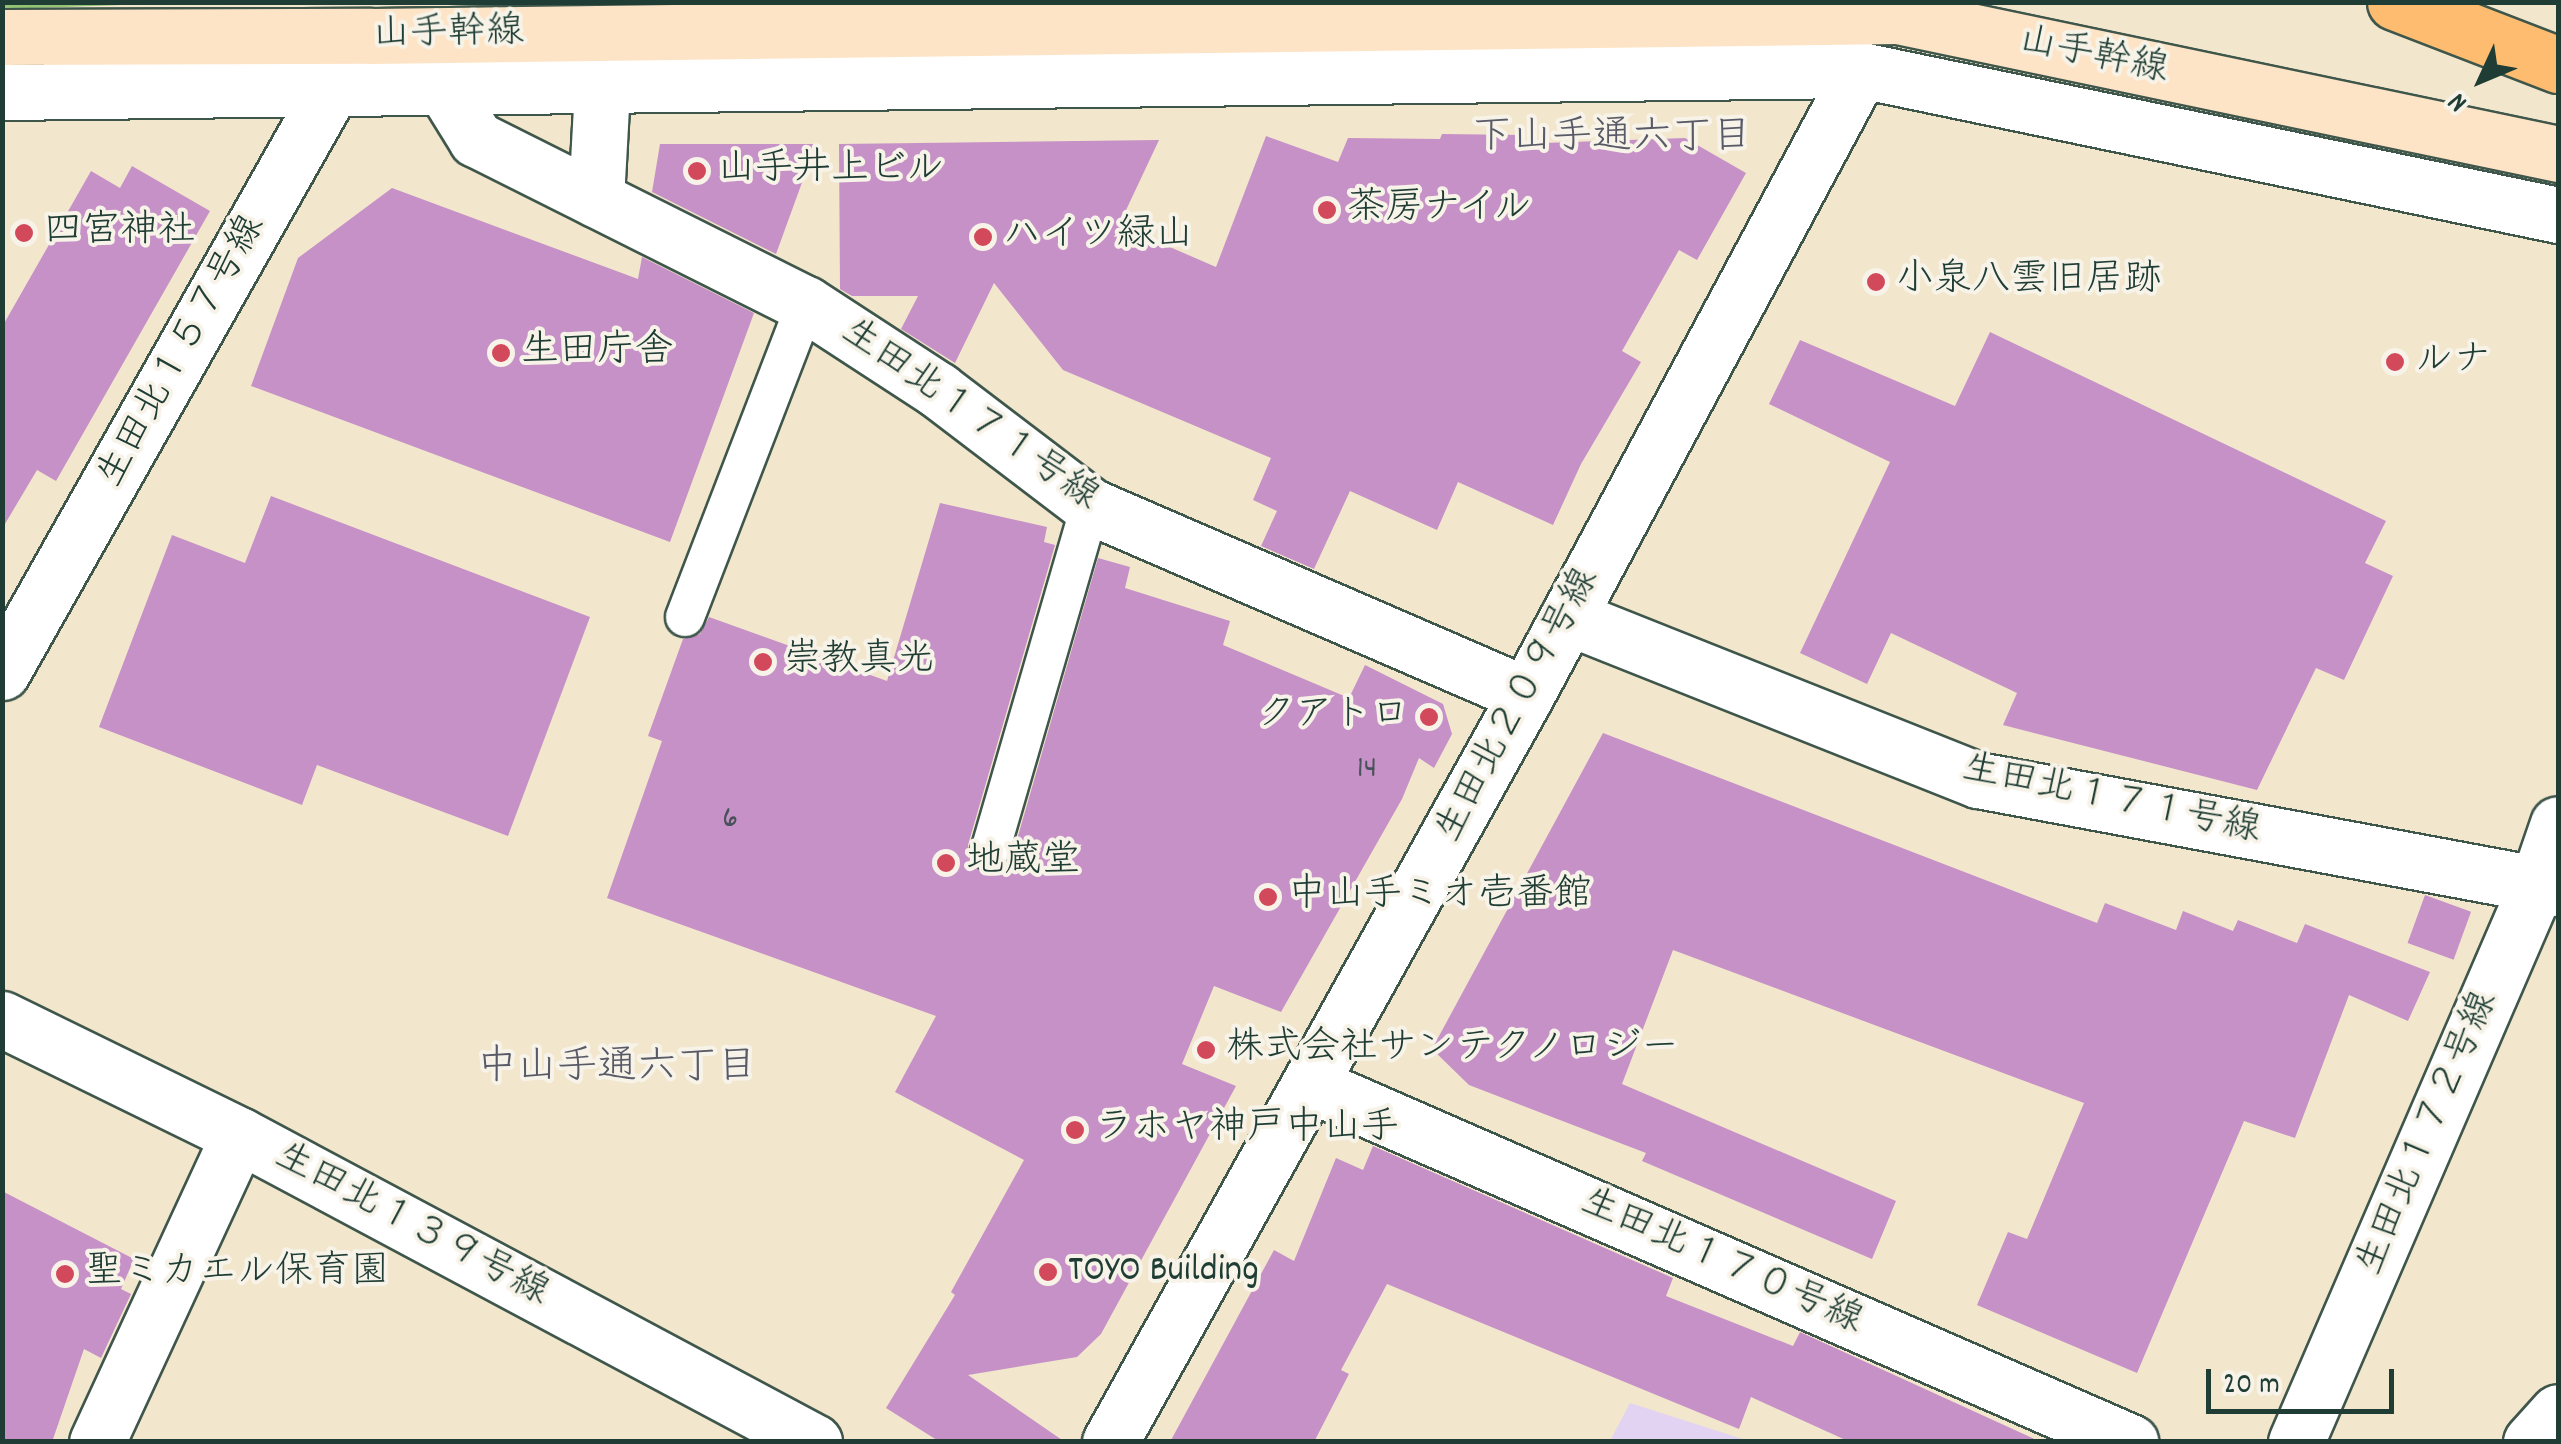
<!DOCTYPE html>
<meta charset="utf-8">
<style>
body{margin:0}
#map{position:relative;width:2561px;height:1444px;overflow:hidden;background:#f2e6cd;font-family:Dekko,"Klee One",sans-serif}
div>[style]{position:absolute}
.built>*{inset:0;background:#e3d3f2}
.green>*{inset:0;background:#93c473}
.building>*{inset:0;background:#c691c7;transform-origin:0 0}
.roads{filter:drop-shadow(2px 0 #3f564b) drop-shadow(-2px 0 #3f564b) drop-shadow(0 2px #3f564b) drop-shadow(0 -2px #3f564b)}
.lane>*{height:38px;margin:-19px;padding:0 19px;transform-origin:19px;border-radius:19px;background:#fff}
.street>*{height:55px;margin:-27.5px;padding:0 27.5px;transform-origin:27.5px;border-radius:27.5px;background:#fff}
.secondary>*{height:55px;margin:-27.5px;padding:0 27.5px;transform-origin:27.5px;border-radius:27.5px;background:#fee4c6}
.primary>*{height:55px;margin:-27.5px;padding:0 27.5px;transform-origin:27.5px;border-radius:27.5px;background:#fdbc70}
.dots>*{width:28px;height:28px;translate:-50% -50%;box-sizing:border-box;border:5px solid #f7f3e8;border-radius:50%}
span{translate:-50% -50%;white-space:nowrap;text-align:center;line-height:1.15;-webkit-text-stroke:8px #f7f3e8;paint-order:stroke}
.number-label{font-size:32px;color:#495259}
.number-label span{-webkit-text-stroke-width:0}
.street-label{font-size:38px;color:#1f3d34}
.poi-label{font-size:38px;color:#1f3d34}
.left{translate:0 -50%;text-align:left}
.right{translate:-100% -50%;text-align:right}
.neighbourhood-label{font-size:40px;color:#595a67}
.frame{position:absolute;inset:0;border:5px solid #1f3d34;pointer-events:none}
.north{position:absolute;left:2431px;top:30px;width:100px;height:100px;-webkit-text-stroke:8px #f7f3e8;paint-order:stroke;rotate:226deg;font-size:28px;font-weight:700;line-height:40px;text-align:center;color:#1f3d34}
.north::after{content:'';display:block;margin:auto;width:35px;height:45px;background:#1f3d34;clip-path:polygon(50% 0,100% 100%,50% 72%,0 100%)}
.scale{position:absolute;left:2206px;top:1369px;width:188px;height:45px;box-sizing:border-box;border:5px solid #1f3d34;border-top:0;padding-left:12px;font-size:30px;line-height:35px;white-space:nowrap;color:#1f3d34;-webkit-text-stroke:8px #f7f3e8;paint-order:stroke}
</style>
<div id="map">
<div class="built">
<i style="clip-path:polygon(1630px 1403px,1749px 1441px,1610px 1441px)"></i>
</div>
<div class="green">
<i style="clip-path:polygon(2px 3px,3px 2px,182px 3px,3px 9px)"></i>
</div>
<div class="building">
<i style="clip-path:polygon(1442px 134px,1524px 135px,1519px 144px,1685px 138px,1746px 173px,1697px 260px,1679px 250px,1622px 351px,1641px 362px,1581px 464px,1553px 525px,1458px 482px,1437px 530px,1350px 491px,1314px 569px,1261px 546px,1277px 511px,1253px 500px,1271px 458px,1063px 370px,994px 283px,955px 363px,901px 329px,918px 296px,852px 296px,840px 289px,839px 144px,1159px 140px,1119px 225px,1216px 267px,1266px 136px,1338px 162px,1348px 138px,1440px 139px)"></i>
<i style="clip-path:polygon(660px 144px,816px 144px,776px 254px,652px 192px)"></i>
<i style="clip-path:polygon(132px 166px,210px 211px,56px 481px,37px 470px,2px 529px,2px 327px,91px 171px,120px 188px)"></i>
<i style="clip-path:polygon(392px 188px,638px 279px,642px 257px,754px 313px,670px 542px,251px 386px,298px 258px)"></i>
<i style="clip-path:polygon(1990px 332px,2386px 521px,2365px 563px,2393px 576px,2344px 680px,2316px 668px,2257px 790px,2003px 725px,2017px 693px,1891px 633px,1867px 684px,1800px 653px,1890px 462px,1769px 404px,1800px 340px,1955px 406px)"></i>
<i style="clip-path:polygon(271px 496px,590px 617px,508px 836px,317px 765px,302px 805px,99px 727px,172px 535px,245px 563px)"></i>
<i style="clip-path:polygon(940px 503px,1047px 527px,1044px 542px,1055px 545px,968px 845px,968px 857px,983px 872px,996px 872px,1012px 857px,1098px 558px,1130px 567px,1125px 588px,1230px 621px,1223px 645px,1349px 698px,1365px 665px,1443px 704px,1452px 734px,1434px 768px,1419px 758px,1402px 799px,1281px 1012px,1214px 986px,1182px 1064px,1236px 1086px,1101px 1334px,1077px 1357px,968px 1375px,1065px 1442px,940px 1442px,886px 1408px,955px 1295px,951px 1292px,1024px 1160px,895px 1092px,936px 1016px,607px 898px,662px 741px,648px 736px,683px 639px,700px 634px,709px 617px,887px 681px)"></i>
<i style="clip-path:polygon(1603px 733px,2097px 923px,2105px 903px,2176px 930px,2183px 911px,2233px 931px,2238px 920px,2297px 943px,2305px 924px,2430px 972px,2408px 1021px,2349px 995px,2295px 1138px,2244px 1121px,2137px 1373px,1977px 1305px,2008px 1232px,2027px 1239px,2084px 1103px,1673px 950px,1622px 1084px,1896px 1201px,1872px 1259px,1642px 1161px,1646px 1153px,1469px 1085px,1432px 1049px)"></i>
<i style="left:2425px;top:895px;width:49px;height:51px;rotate:20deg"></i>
<i style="clip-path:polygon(1373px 1146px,1673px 1278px,1666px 1296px,1793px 1346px,1800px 1332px,2041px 1442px,1850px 1442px,1751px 1397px,1739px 1429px,1387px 1284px,1341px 1370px,1349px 1374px,1314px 1442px,1170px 1442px,1274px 1250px,1294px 1261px,1336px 1158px,1363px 1170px)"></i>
<i style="clip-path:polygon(2px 1191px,134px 1259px,121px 1289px,131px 1294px,101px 1358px,84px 1349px,52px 1442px,2px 1442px)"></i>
</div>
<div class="roads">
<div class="lane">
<i style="left:685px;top:617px;width:336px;rotate:-68.9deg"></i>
<i style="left:990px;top:851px;width:359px;rotate:-73.8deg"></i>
</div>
<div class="street">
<i style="left:445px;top:89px;width:59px;rotate:58.2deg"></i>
<i style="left:476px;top:139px;width:369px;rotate:26.6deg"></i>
<i style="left:806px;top:304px;width:158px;rotate:33.1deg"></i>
<i style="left:938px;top:390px;width:191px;rotate:37.3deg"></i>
<i style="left:1090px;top:506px;width:475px;rotate:23.4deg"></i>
<i style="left:2px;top:92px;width:1859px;rotate:-0.68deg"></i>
<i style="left:1861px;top:70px;width:712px;rotate:11.75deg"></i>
<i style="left:596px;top:199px;width:110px;rotate:-86.9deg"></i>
<i style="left:1568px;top:617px;width:441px;rotate:21.7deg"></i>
<i style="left:1978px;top:780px;width:590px;rotate:10.55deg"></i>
<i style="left:2px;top:672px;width:671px;rotate:-60.53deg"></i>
<i style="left:332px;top:88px;width:31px;rotate:-53deg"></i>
<i style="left:2px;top:1019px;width:264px;rotate:26.1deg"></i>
<i style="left:239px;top:1135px;width:652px;rotate:28.1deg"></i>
<i style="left:1312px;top:1085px;width:893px;rotate:23.58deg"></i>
<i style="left:97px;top:1442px;width:338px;rotate:-65.2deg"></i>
<i style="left:1110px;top:1442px;width:855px;rotate:-60.89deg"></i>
<i style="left:1526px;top:695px;width:709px;rotate:-61.81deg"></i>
<i style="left:2296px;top:1442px;width:610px;rotate:-66.63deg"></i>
<i style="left:2538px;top:882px;width:61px;rotate:-71deg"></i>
<i style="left:2531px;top:1442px;width:40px;rotate:-48deg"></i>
</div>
<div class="secondary">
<i style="left:2px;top:37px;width:369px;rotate:-0.2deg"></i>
<i style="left:371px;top:36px;width:1527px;rotate:-0.75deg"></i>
<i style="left:1898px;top:16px;width:674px;rotate:11.81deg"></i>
</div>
<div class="primary">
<i style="left:2395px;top:2px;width:175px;rotate:21.1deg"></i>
</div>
</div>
<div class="dots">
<i style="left:697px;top:171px;background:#d1495b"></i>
<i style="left:1327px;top:210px;background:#d1495b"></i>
<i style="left:24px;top:233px;background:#d1495b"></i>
<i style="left:983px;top:237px;background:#d1495b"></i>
<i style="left:1876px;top:282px;background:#d1495b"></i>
<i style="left:501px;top:353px;background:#d1495b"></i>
<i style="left:2395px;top:362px;background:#d1495b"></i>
<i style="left:763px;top:662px;background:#d1495b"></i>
<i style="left:1429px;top:717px;background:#d1495b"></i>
<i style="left:946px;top:863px;background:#d1495b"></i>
<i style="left:1268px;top:897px;background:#d1495b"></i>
<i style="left:1206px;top:1050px;background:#d1495b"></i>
<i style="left:1075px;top:1130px;background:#d1495b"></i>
<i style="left:1048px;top:1272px;background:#d1495b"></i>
<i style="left:65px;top:1274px;background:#d1495b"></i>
</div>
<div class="number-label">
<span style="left:1367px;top:770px">14</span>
<span style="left:730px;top:820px">6</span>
</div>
<div class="street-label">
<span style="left:448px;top:35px;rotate:-1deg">山手幹線</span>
<span style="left:2093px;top:57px;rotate:12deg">山手幹線</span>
<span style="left:183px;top:352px;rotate:-61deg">生田北１５７号線</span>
<span style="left:969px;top:416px;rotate:35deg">生田北１７１号線</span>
<span style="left:1519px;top:706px;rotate:-62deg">生田北２０９号線</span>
<span style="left:2111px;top:801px;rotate:12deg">生田北１７１号線</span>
<span style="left:2429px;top:1134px;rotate:-67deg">生田北１７２号線</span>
<span style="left:411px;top:1226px;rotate:28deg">生田北１３９号線</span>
<span style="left:1721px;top:1263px;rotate:24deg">生田北１７０号線</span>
</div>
<div class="poi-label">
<span class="left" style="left:717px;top:171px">山手井上ビル</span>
<span class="left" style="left:1347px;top:210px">茶房ナイル</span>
<span class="left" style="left:44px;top:233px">四宮神社</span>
<span class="left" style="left:1003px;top:237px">ハイツ緑山</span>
<span class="left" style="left:1896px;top:282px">小泉八雲旧居跡</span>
<span class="left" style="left:521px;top:353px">生田庁舎</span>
<span class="left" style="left:2415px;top:362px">ルナ</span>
<span class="left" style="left:783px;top:662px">崇教真光</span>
<span class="right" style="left:1409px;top:717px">クアトロ</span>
<span class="left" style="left:966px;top:863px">地蔵堂</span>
<span class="left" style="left:1288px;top:897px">中山手ミオ壱番館</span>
<span class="left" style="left:1226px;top:1050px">株式会社サンテクノロジー</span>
<span class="left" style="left:1095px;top:1130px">ラホヤ神戸中山手</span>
<span class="left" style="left:1068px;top:1272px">TOYO Building</span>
<span class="left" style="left:85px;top:1274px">聖ミカエル保育園</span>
</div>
<div class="neighbourhood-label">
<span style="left:1612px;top:140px">下山手通六丁目</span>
<span style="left:617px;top:1070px">中山手通六丁目</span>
</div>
<div class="frame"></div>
<div class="north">N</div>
<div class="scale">20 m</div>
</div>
